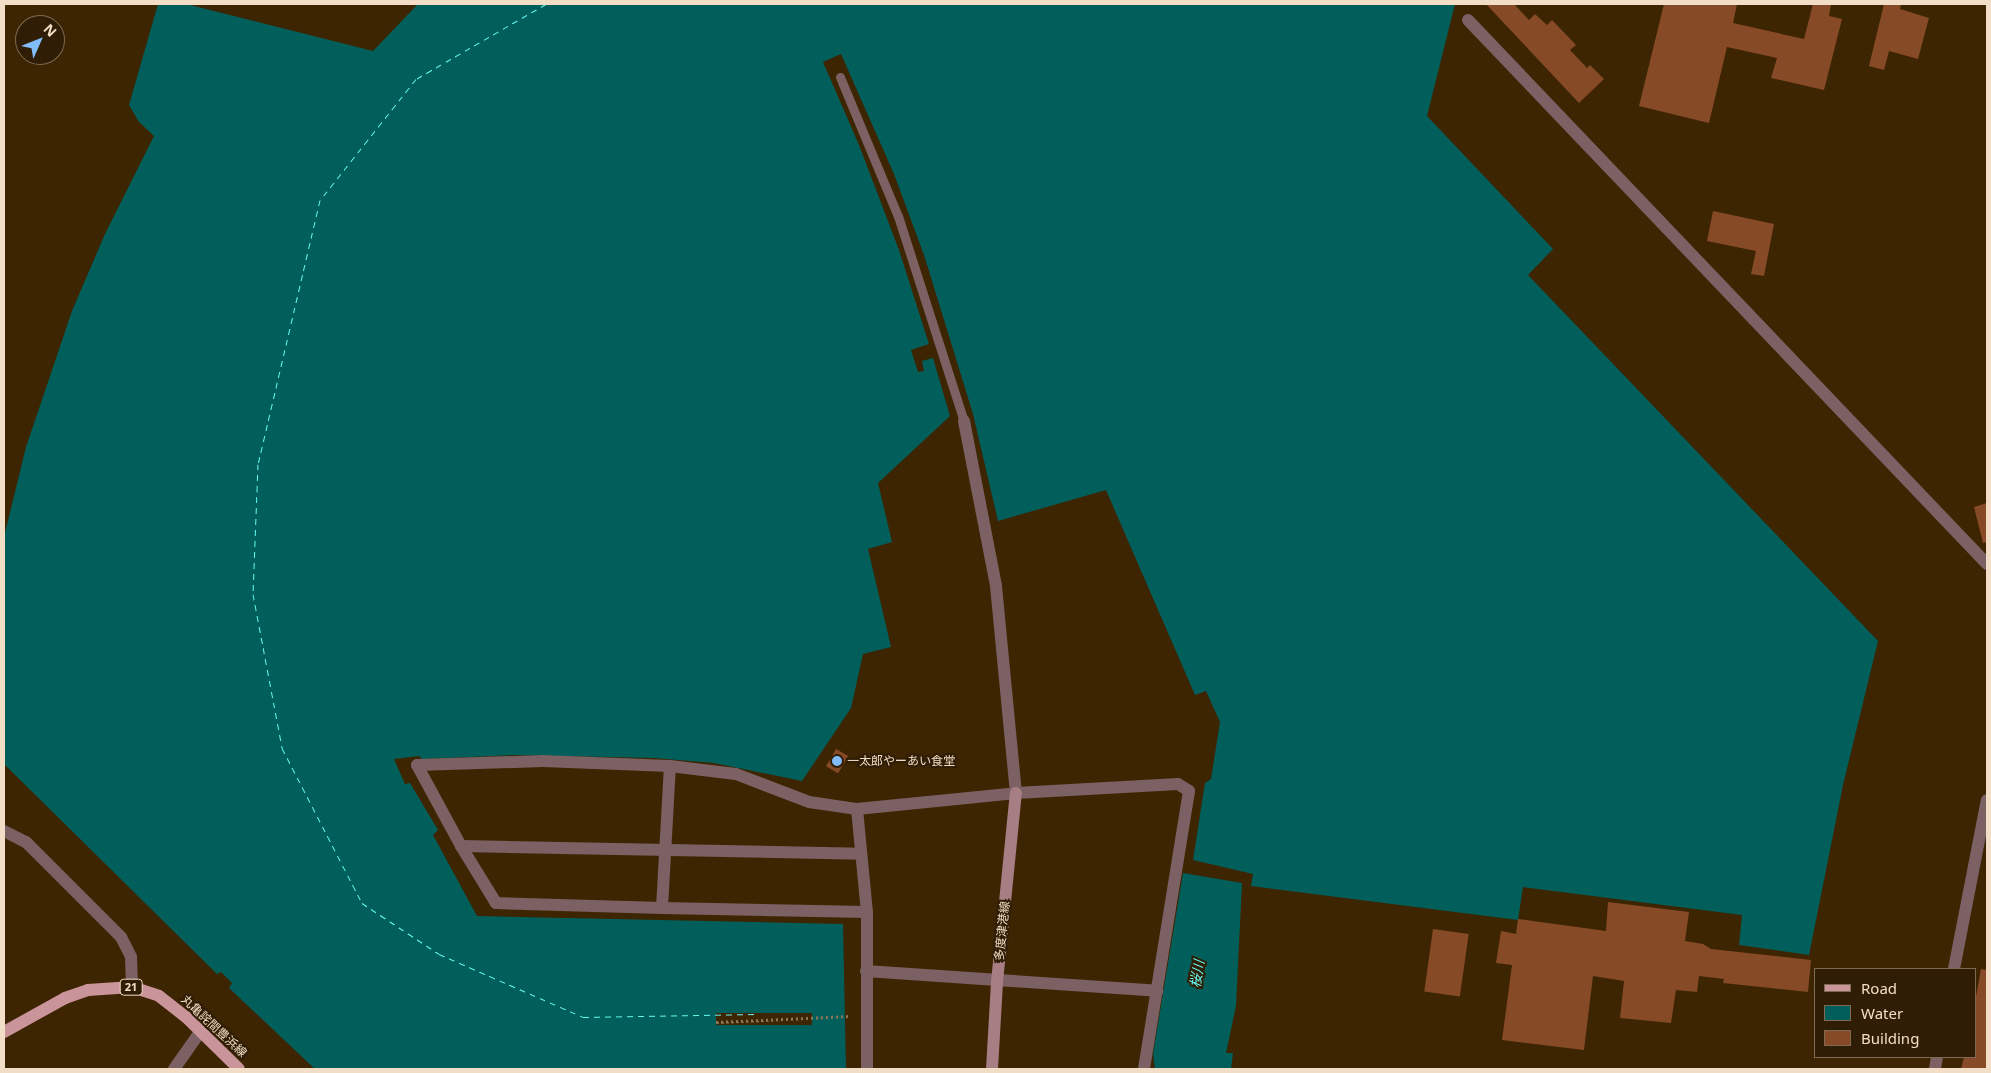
<!DOCTYPE html>
<meta charset="utf-8">
<style>
body{margin:0}
#map{position:relative;width:1991px;height:1073px;overflow:hidden;background:#3e2501;font-family:"Noto Sans","Noto Sans JP",sans-serif}
div>[style]{position:absolute}
.water>*{inset:0;background:#005f5b}
.pier>*{inset:0;background:#3e2501;transform-origin:0 0}
.ferry>*{height:1px;margin-top:-0.5px;transform-origin:0;background:repeating-linear-gradient(90deg,#66f9f0 0 6px,transparent 0 11px)}
.building>*{inset:0;background:#864a26;transform-origin:0 0}
.path>*{height:2.5px;margin-top:-1.25px;transform-origin:0;background:repeating-linear-gradient(90deg,#8d7657 0 2.5px,transparent 0 5px)}
.service>*{height:9px;margin:-4.5px;padding:0 4.5px;transform-origin:4.5px;border-radius:4.5px;background:#7b6064}
.minor>*{height:12px;margin:-6px;padding:0 6px;transform-origin:6px;border-radius:6px;background:#7b6064}
.tertiary>*{height:12px;margin:-6px;padding:0 6px;transform-origin:6px;border-radius:6px;background:#7b6064}
.secondary>*{height:12px;margin:-6px;padding:0 6px;transform-origin:6px;border-radius:6px;background:#a77e83}
.primary>*{height:12px;margin:-6px;padding:0 6px;transform-origin:6px;border-radius:6px;background:#ca949b}
.dots>*{width:14px;height:14px;translate:-50% -50%;box-sizing:border-box;border:2px solid #301d05;border-radius:50%}
span{translate:-50% -50%;white-space:nowrap;text-align:center;line-height:1.15;-webkit-text-stroke:4px #301d05;paint-order:stroke}
.shield-label span{padding:1px 4px;background:#301d05;border:1px solid;border-radius:4px;-webkit-text-stroke-width:0}
.shield-label{font-size:11px;color:#f2ddc6;font-weight:700}
.poi-label{font-size:12px;color:#f2ddc6}
.left{translate:0 -50%;text-align:left}
.street-label{font-size:12px;color:#f2ddc6}
.water-label{font-size:14px;color:#66f9f0;font-style:italic}
.frame{position:absolute;inset:0;border:5px solid #f2ddc6;pointer-events:none}
.legend{position:absolute;left:1814px;top:968px;width:162px;height:90px;box-sizing:border-box;background:#301d05;border:1px solid #7e6a52;margin:0;padding:6px 9px;list-style:none;font-size:15px;color:#f2ddc6}
.legend li{display:flex;align-items:center;gap:10px;height:25px}
.legend b{width:25px;border:1px solid #7e6a52}
.north{position:absolute;left:15px;top:15px;width:50px;height:50px;box-sizing:border-box;background:#301d05;border:1px solid #7e6a52;border-radius:50%;rotate:46deg;font-size:14px;font-weight:700;line-height:20px;text-align:center;color:#f2ddc6}
.north::after{content:'';display:block;margin:auto;width:18px;height:22px;background:#80bdfa;clip-path:polygon(50% 0,100% 100%,50% 72%,0 100%)}
</style>
<div id="map">
<div class="water">
<i style="clip-path:polygon(158px 4px,186px 4px,373px 51px,418px 4px,1455px 4px,1427px 116px,1553px 249px,1528px 275px,1878px 641px,1843px 785px,1809px 955px,1739px 945px,1742px 915px,1523px 887px,1518px 920px,1251px 886px,1253px 874px,1193px 860px,1205px 783px,1211px 779px,1220px 722px,1206px 691px,1195px 695px,1106px 490px,998px 521px,973px 414px,924px 255px,894px 174px,841px 54px,823px 62px,859px 145px,899px 250px,929px 344px,911px 350px,918px 372px,924px 371px,922px 361px,933px 358px,950px 416px,878px 483px,892px 542px,868px 549px,891px 647px,863px 654px,851px 708px,802px 781px,714px 763px,654px 758px,513px 755px,422px 759px,419px 756px,394px 759px,405px 784px,410px 783px,438px 830px,433px 835px,477px 916px,843px 924px,846px 1069px,315px 1069px,229px 988px,232px 983px,221px 972px,217px 974px,4px 764px,4px 537px,26px 447px,72px 311px,105px 234px,154px 136px,139px 122px,129px 105px)"></i>
<i style="clip-path:polygon(1183px 873px,1242px 883px,1236px 1006px,1226px 1053px,1233px 1053px,1231px 1069px,1155px 1069px,1153px 1054px)"></i>
</div>
<div class="pier">
<i style="left:812px;top:1013px;width:12px;height:96px;rotate:90deg"></i>
</div>
<div class="ferry">
<i style="left:546px;top:4px;width:150px;rotate:150deg"></i>
<i style="left:416px;top:79px;width:154px;rotate:128.4deg"></i>
<i style="left:320px;top:200px;width:271px;rotate:103.2deg"></i>
<i style="left:258px;top:464px;width:130px;rotate:92.2deg"></i>
<i style="left:253px;top:594px;width:157px;rotate:79.3deg"></i>
<i style="left:282px;top:748px;width:174px;rotate:62.7deg"></i>
<i style="left:362px;top:903px;width:92px;rotate:33.5deg"></i>
<i style="left:439px;top:954px;width:157px;rotate:23.6deg"></i>
<i style="left:583px;top:1017px;width:175px;rotate:-1deg"></i>
</div>
<div class="building">
<i style="clip-path:polygon(1486px 4px,1514px 4px,1529px 20px,1535px 14px,1547px 25px,1552px 20px,1576px 45px,1570px 50px,1587px 68px,1590px 65px,1604px 79px,1579px 103px)"></i>
<i style="clip-path:polygon(1664px 4px,1737px 4px,1733px 23px,1804px 39px,1813px 4px,1831px 4px,1829px 16px,1842px 19px,1824px 90px,1771px 78px,1777px 58px,1727px 47px,1709px 123px,1639px 106px)"></i>
<i style="clip-path:polygon(1884px 4px,1901px 4px,1900px 9px,1929px 18px,1918px 59px,1889px 51px,1884px 70px,1869px 66px)"></i>
<i style="clip-path:polygon(1713px 211px,1774px 224px,1764px 276px,1751px 274px,1756px 251px,1707px 241px)"></i>
<i style="clip-path:polygon(1987px 503px,1987px 542px,1983px 543px,1974px 507px)"></i>
<i style="left:836px;top:749px;width:14px;height:20px;rotate:30deg"></i>
<i style="clip-path:polygon(1608px 902px,1689px 912px,1685px 941px,1703px 944px,1711px 949px,1811px 960px,1808px 992px,1723px 983px,1724px 979px,1699px 976px,1697px 992px,1676px 990px,1671px 1023px,1620px 1018px,1624px 981px,1593px 976px,1584px 1050px,1502px 1040px,1512px 965px,1496px 963px,1501px 931px,1516px 934px,1518px 919px,1606px 931px)"></i>
<i style="left:1433px;top:929px;width:36px;height:63px;rotate:8deg"></i>
<i style="clip-path:polygon(1981px 969px,1987px 970px,1987px 1069px,1961px 1069px,1964px 1057px,1975px 1057px,1975px 1002px)"></i>
</div>
<div class="path">
<i style="left:716px;top:1022px;width:135px;rotate:-2.5deg"></i>
</div>
<div class="service">
<i style="left:840px;top:77px;width:151px;rotate:67.4deg"></i>
<i style="left:898px;top:216px;width:215px;rotate:72.2deg"></i>
</div>
<div class="minor">
<i style="left:964px;top:421px;width:168px;rotate:79deg"></i>
<i style="left:996px;top:586px;width:208px;rotate:84.5deg"></i>
<i style="left:1016px;top:793px;width:162px;rotate:-3.2deg"></i>
<i style="left:1178px;top:784px;width:13px;rotate:32deg"></i>
<i style="left:1189px;top:791px;width:282px;rotate:99.2deg"></i>
<i style="left:857px;top:809px;width:103px;rotate:84.5deg"></i>
<i style="left:867px;top:912px;width:157px;rotate:90deg"></i>
<i style="left:461px;top:846px;width:400px;rotate:1.1deg"></i>
<i style="left:662px;top:908px;width:166px;rotate:-178.3deg"></i>
<i style="left:496px;top:903px;width:67px;rotate:-121.6deg"></i>
<i style="left:461px;top:846px;width:92px;rotate:-118.5deg"></i>
<i style="left:417px;top:765px;width:126px;rotate:-1.8deg"></i>
<i style="left:543px;top:761px;width:127px;rotate:2.3deg"></i>
<i style="left:867px;top:912px;width:205px;rotate:-178.9deg"></i>
<i style="left:662px;top:908px;width:142px;rotate:-86.8deg"></i>
<i style="left:670px;top:766px;width:66px;rotate:6.9deg"></i>
<i style="left:736px;top:774px;width:78px;rotate:21deg"></i>
<i style="left:809px;top:802px;width:49px;rotate:8.3deg"></i>
<i style="left:857px;top:809px;width:160px;rotate:-5.7deg"></i>
<i style="left:866px;top:971px;width:292px;rotate:3.9deg"></i>
<i style="left:174px;top:1069px;width:45px;rotate:-54.9deg"></i>
</div>
<div class="tertiary">
<i style="left:1468px;top:20px;width:752px;rotate:46.35deg"></i>
<i style="left:4px;top:831px;width:25px;rotate:27deg"></i>
<i style="left:26px;top:842px;width:134px;rotate:45deg"></i>
<i style="left:121px;top:937px;width:22px;rotate:63deg"></i>
<i style="left:131px;top:957px;width:30px;rotate:88deg"></i>
<i style="left:1954px;top:969px;width:172px;rotate:-79deg"></i>
<i style="left:1935px;top:1069px;width:12px;rotate:-81deg"></i>
</div>
<div class="secondary">
<i style="left:992px;top:1069px;width:87px;rotate:-86.7deg"></i>
<i style="left:997px;top:982px;width:190px;rotate:-84.3deg"></i>
</div>
<div class="primary">
<i style="left:4px;top:1032px;width:70px;rotate:-29.1deg"></i>
<i style="left:65px;top:998px;width:24px;rotate:-19deg"></i>
<i style="left:88px;top:990px;width:44px;rotate:-3.9deg"></i>
<i style="left:132px;top:987px;width:28px;rotate:18deg"></i>
<i style="left:159px;top:996px;width:34px;rotate:38deg"></i>
<i style="left:186px;top:1017px;width:74px;rotate:44.5deg"></i>
</div>
<div class="dots">
<i style="left:837px;top:761px;background:#80bdfa"></i>
</div>
<div class="shield-label">
<span style="left:131px;top:987px">21</span>
</div>
<div class="poi-label">
<span class="left" style="left:847px;top:761px">一太郎やーあい食堂</span>
</div>
<div class="street-label">
<span style="left:1002px;top:931px;rotate:-84deg">多度津港線</span>
<span style="left:214px;top:1026px;rotate:43deg">丸亀詫間豊浜線</span>
</div>
<div class="water-label">
<span style="left:1197px;top:974px;rotate:-81deg">桜川</span>
</div>
<div class="frame"></div>
<ul class="legend">
<li><b style="height:6px;background:#ca949b"></b>Road</li>
<li><b style="height:14px;background:#005f5b"></b>Water</li>
<li><b style="height:14px;background:#864a26"></b>Building</li>
</ul>
<div class="north">N</div>
</div>
